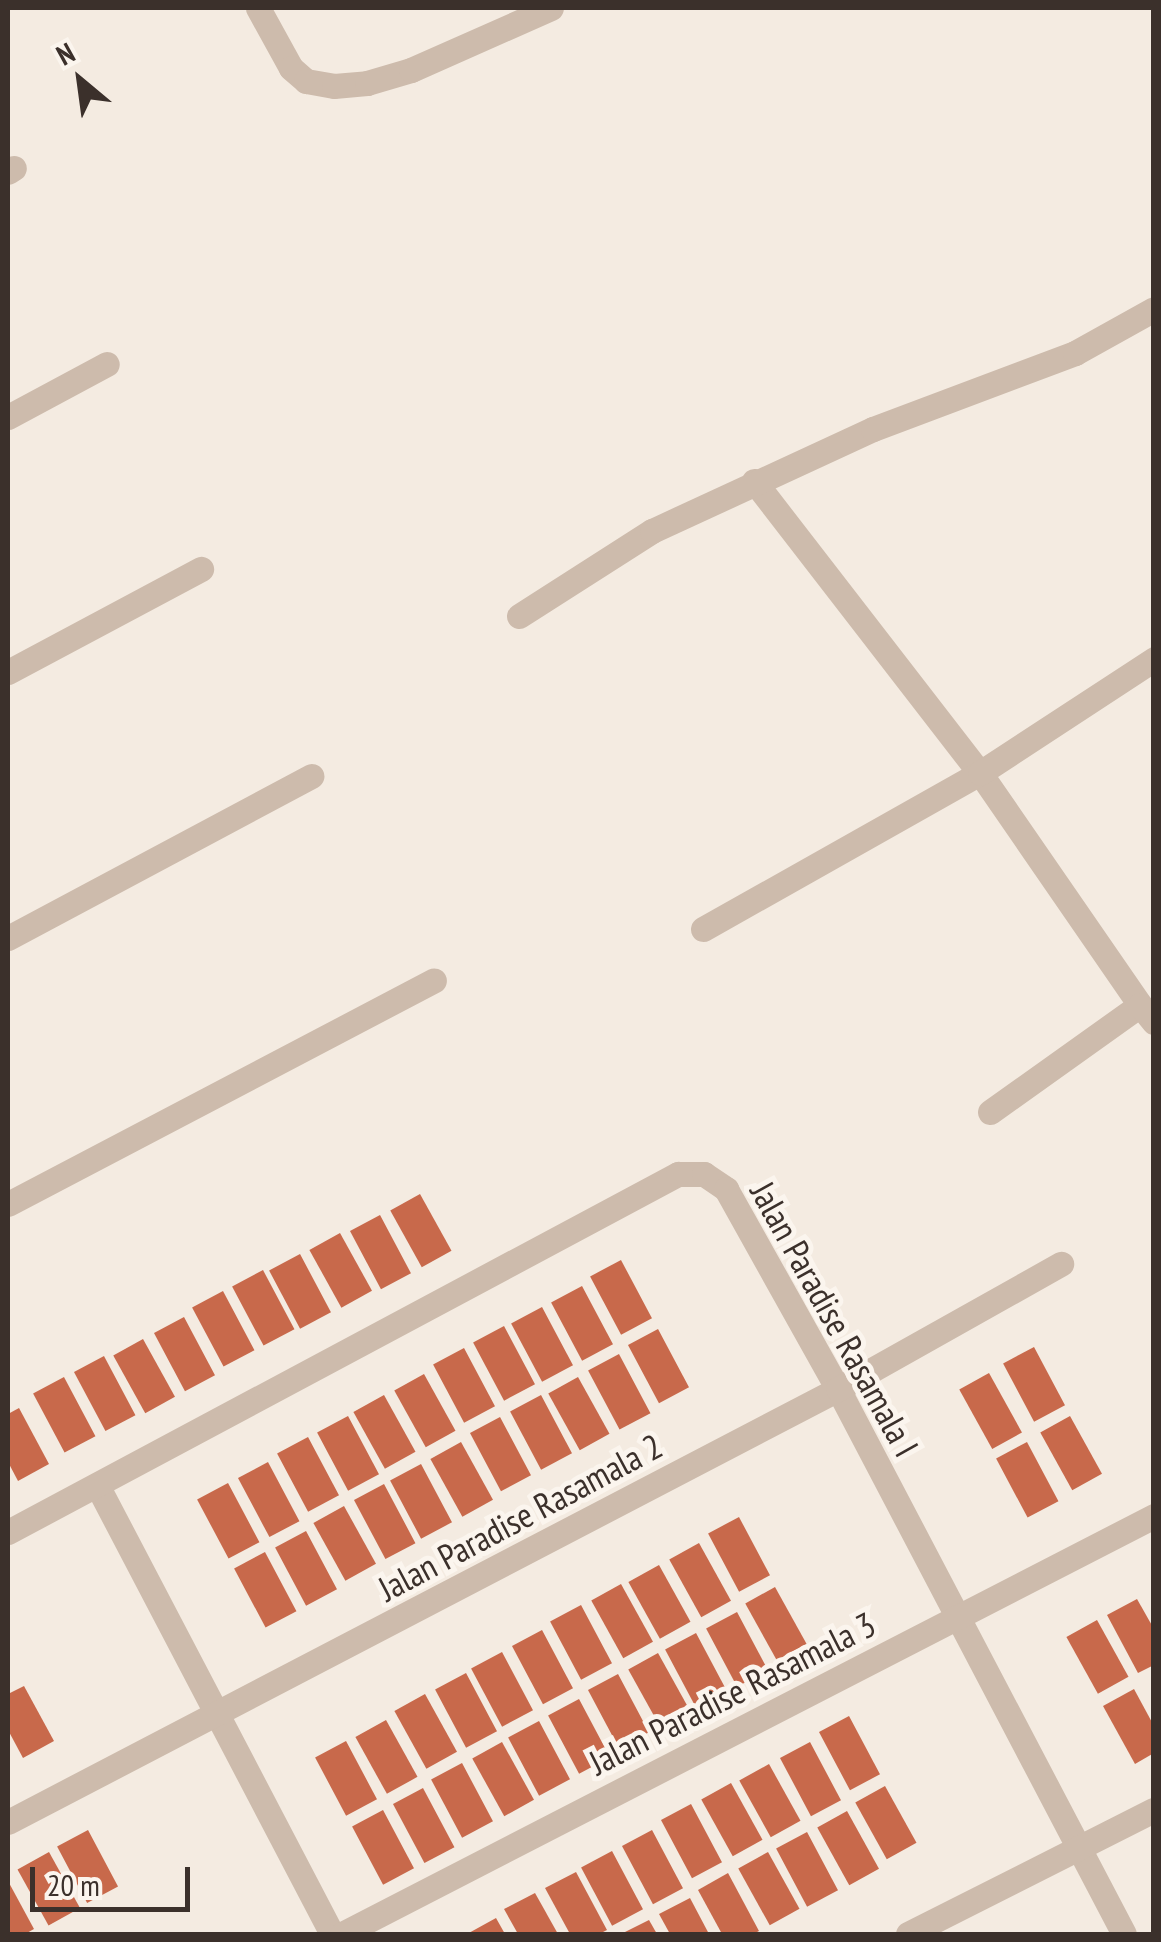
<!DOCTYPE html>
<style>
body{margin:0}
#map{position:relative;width:1161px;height:1942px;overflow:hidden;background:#f4ebe1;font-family:"PT Sans Narrow",sans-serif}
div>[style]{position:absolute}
.building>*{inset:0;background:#c8694b;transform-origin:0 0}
.minor>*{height:25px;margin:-12.5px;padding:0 12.5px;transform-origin:12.5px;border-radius:12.5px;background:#cdbbac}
span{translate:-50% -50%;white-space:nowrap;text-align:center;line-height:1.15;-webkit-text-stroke:10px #fbf5ee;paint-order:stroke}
.street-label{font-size:35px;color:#3b302b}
.frame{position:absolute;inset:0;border:10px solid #3b302b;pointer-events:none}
.north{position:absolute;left:30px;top:30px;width:100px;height:100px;-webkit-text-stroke:8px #fbf5ee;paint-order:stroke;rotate:331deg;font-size:28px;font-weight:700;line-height:40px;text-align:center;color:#3b302b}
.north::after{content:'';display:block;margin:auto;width:35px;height:45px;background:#3b302b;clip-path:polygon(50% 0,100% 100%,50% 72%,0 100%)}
.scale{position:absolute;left:30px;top:1867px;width:160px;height:45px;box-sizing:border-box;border:5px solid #3b302b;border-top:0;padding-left:12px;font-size:30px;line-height:35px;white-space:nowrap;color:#3b302b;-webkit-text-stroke:8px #fbf5ee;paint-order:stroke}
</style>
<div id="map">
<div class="building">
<i style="left:420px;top:1194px;width:65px;height:34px;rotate:61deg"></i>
<i style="left:380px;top:1215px;width:66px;height:34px;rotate:62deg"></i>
<i style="left:340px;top:1233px;width:66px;height:35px;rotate:61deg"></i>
<i style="left:300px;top:1254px;width:66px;height:35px;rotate:62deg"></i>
<i style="left:621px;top:1260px;width:66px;height:35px;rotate:62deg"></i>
<i style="left:263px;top:1270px;width:67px;height:35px;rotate:62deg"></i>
<i style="left:582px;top:1286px;width:66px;height:35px;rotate:62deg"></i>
<i style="left:223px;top:1291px;width:67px;height:35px;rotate:62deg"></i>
<i style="left:542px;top:1307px;width:66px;height:35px;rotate:62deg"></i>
<i style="left:184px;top:1317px;width:66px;height:34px;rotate:62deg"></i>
<i style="left:504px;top:1326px;width:66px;height:35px;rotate:62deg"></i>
<i style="left:658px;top:1329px;width:66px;height:34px;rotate:62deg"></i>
<i style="left:143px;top:1339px;width:66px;height:34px;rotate:61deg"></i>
<i style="left:1034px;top:1347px;width:66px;height:35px;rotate:62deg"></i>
<i style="left:464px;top:1348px;width:66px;height:35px;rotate:62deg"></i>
<i style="left:619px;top:1354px;width:67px;height:35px;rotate:62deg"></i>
<i style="left:104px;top:1356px;width:67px;height:34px;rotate:62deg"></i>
<i style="left:989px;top:1373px;width:68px;height:34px;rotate:61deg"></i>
<i style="left:424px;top:1374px;width:65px;height:34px;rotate:61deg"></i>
<i style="left:64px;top:1377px;width:67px;height:35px;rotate:62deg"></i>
<i style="left:578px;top:1377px;width:65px;height:34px;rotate:61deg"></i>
<i style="left:384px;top:1395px;width:65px;height:35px;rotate:61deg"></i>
<i style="left:541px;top:1395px;width:66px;height:35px;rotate:62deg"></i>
<i style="clip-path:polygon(19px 1408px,49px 1464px,18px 1481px,8px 1462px,8px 1414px)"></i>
<i style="left:348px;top:1416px;width:66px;height:35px;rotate:62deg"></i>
<i style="left:1070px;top:1416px;width:66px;height:34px;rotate:61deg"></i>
<i style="left:500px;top:1417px;width:66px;height:34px;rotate:62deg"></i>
<i style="left:308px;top:1437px;width:66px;height:35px;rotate:62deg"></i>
<i style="left:461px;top:1442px;width:66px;height:35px;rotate:61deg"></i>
<i style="left:1027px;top:1442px;width:67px;height:35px;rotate:62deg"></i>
<i style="left:268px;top:1462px;width:67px;height:34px;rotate:62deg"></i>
<i style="left:421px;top:1464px;width:66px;height:35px;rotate:62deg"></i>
<i style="left:228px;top:1483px;width:67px;height:35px;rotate:62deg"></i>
<i style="left:384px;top:1484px;width:67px;height:34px;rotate:62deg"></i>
<i style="left:344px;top:1506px;width:66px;height:35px;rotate:61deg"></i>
<i style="left:739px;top:1517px;width:66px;height:35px;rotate:62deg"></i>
<i style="left:306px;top:1531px;width:66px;height:35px;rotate:62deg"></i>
<i style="left:699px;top:1543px;width:66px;height:34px;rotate:61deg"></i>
<i style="left:265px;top:1552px;width:67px;height:35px;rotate:62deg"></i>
<i style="left:659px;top:1565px;width:65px;height:35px;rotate:61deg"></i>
<i style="left:621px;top:1584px;width:66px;height:34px;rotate:61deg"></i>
<i style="left:775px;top:1587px;width:65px;height:34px;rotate:61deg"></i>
<i style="clip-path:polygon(1137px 1599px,1154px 1629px,1154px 1665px,1138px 1673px,1107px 1615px)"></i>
<i style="left:581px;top:1605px;width:66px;height:35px;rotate:62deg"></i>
<i style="left:737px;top:1612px;width:66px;height:35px;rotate:62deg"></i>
<i style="left:1097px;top:1620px;width:65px;height:35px;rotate:61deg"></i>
<i style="left:542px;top:1630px;width:66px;height:34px;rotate:62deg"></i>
<i style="left:696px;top:1633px;width:66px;height:35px;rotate:62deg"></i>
<i style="left:502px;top:1652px;width:66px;height:35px;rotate:62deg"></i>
<i style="left:658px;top:1653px;width:65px;height:34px;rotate:61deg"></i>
<i style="left:466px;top:1673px;width:66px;height:35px;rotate:62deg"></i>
<i style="left:618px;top:1674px;width:66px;height:34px;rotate:62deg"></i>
<i style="clip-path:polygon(24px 1686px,54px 1741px,23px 1758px,8px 1730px,8px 1694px)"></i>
<i style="clip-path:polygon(1134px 1689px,1154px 1726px,1154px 1753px,1135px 1764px,1103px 1706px)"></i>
<i style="left:425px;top:1694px;width:66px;height:35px;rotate:61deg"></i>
<i style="left:579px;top:1699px;width:66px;height:35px;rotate:62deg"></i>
<i style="left:849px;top:1716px;width:66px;height:34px;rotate:62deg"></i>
<i style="left:386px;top:1720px;width:65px;height:35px;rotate:61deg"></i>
<i style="left:539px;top:1721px;width:66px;height:35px;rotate:62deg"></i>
<i style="left:346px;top:1741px;width:66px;height:35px;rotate:62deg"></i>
<i style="left:502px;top:1742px;width:66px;height:34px;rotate:61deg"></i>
<i style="left:810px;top:1742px;width:66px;height:34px;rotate:62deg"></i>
<i style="left:462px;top:1763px;width:66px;height:35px;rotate:62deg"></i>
<i style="left:769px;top:1764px;width:65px;height:34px;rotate:61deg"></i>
<i style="left:731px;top:1783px;width:65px;height:34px;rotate:61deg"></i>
<i style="left:885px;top:1786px;width:65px;height:34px;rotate:61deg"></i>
<i style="left:423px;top:1788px;width:67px;height:34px;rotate:62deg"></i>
<i style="left:691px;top:1804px;width:66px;height:34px;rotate:62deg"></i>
<i style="left:383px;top:1810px;width:66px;height:35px;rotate:62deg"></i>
<i style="left:847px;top:1811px;width:66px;height:34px;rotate:61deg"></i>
<i style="left:88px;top:1830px;width:64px;height:35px;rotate:62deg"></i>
<i style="left:652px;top:1830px;width:66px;height:34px;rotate:62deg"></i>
<i style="left:807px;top:1832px;width:66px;height:35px;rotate:62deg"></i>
<i style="left:612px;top:1851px;width:66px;height:35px;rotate:62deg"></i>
<i style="left:49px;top:1852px;width:64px;height:36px;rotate:61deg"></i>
<i style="left:768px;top:1852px;width:65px;height:34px;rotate:61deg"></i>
<i style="clip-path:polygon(576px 1872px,607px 1930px,599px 1934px,570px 1934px,545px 1888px)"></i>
<i style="clip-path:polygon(728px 1873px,759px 1931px,753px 1934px,722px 1934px,698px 1890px)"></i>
<i style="clip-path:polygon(8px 1881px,34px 1929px,25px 1934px,8px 1934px)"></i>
<i style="clip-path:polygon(535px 1893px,558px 1934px,518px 1934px,504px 1909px)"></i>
<i style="clip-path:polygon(690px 1898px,709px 1934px,670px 1934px,659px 1914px)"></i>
<i style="clip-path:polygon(496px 1918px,505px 1934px,467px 1934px)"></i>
<i style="clip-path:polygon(649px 1920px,657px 1934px,621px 1934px)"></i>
</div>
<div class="minor">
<i style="left:258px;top:8px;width:68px;rotate:61.2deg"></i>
<i style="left:291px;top:68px;width:20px;rotate:41deg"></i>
<i style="left:306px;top:81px;width:28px;rotate:10deg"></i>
<i style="left:334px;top:86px;width:33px;rotate:-5deg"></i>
<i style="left:367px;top:83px;width:46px;rotate:-16.5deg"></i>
<i style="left:411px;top:70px;width:153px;rotate:-23.9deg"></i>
<i style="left:8px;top:172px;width:7px;rotate:-34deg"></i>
<i style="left:8px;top:417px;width:112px;rotate:-28.2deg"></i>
<i style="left:754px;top:481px;width:369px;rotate:52.3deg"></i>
<i style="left:980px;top:773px;width:282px;rotate:55.4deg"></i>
<i style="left:519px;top:616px;width:158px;rotate:-32.6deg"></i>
<i style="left:652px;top:531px;width:243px;rotate:-24.8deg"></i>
<i style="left:873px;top:429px;width:216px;rotate:-20.6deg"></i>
<i style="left:1075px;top:353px;width:90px;rotate:-29.1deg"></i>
<i style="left:8px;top:672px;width:219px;rotate:-28.1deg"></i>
<i style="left:703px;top:929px;width:318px;rotate:-29.4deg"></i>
<i style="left:980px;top:773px;width:208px;rotate:-33.2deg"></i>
<i style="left:8px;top:938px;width:344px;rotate:-28.1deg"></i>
<i style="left:990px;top:1112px;width:184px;rotate:-35.5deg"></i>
<i style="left:1140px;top:1005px;width:22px;rotate:51deg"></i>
<i style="left:8px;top:1204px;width:481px;rotate:-27.7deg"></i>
<i style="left:97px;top:1485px;width:507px;rotate:62.37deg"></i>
<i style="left:8px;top:1532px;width:760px;rotate:-28.12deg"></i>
<i style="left:678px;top:1174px;width:26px"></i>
<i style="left:704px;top:1174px;width:27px;rotate:34deg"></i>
<i style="left:726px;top:1189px;width:229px;rotate:60.8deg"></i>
<i style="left:838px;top:1389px;width:615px;rotate:62.31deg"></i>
<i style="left:8px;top:1822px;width:936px;rotate:-27.55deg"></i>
<i style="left:838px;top:1389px;width:256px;rotate:-29.3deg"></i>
<i style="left:342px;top:1934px;width:913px;rotate:-27.24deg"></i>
<i style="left:908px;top:1934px;width:275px;rotate:-26.8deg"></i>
</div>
<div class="street-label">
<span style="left:835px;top:1319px;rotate:61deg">Jalan Paradise Rasamala I</span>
<span style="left:520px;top:1517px;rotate:-28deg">Jalan Paradise Rasamala 2</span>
<span style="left:732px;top:1693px;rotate:-27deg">Jalan Paradise Rasamala 3</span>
</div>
<div class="frame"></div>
<div class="north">N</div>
<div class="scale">20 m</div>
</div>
